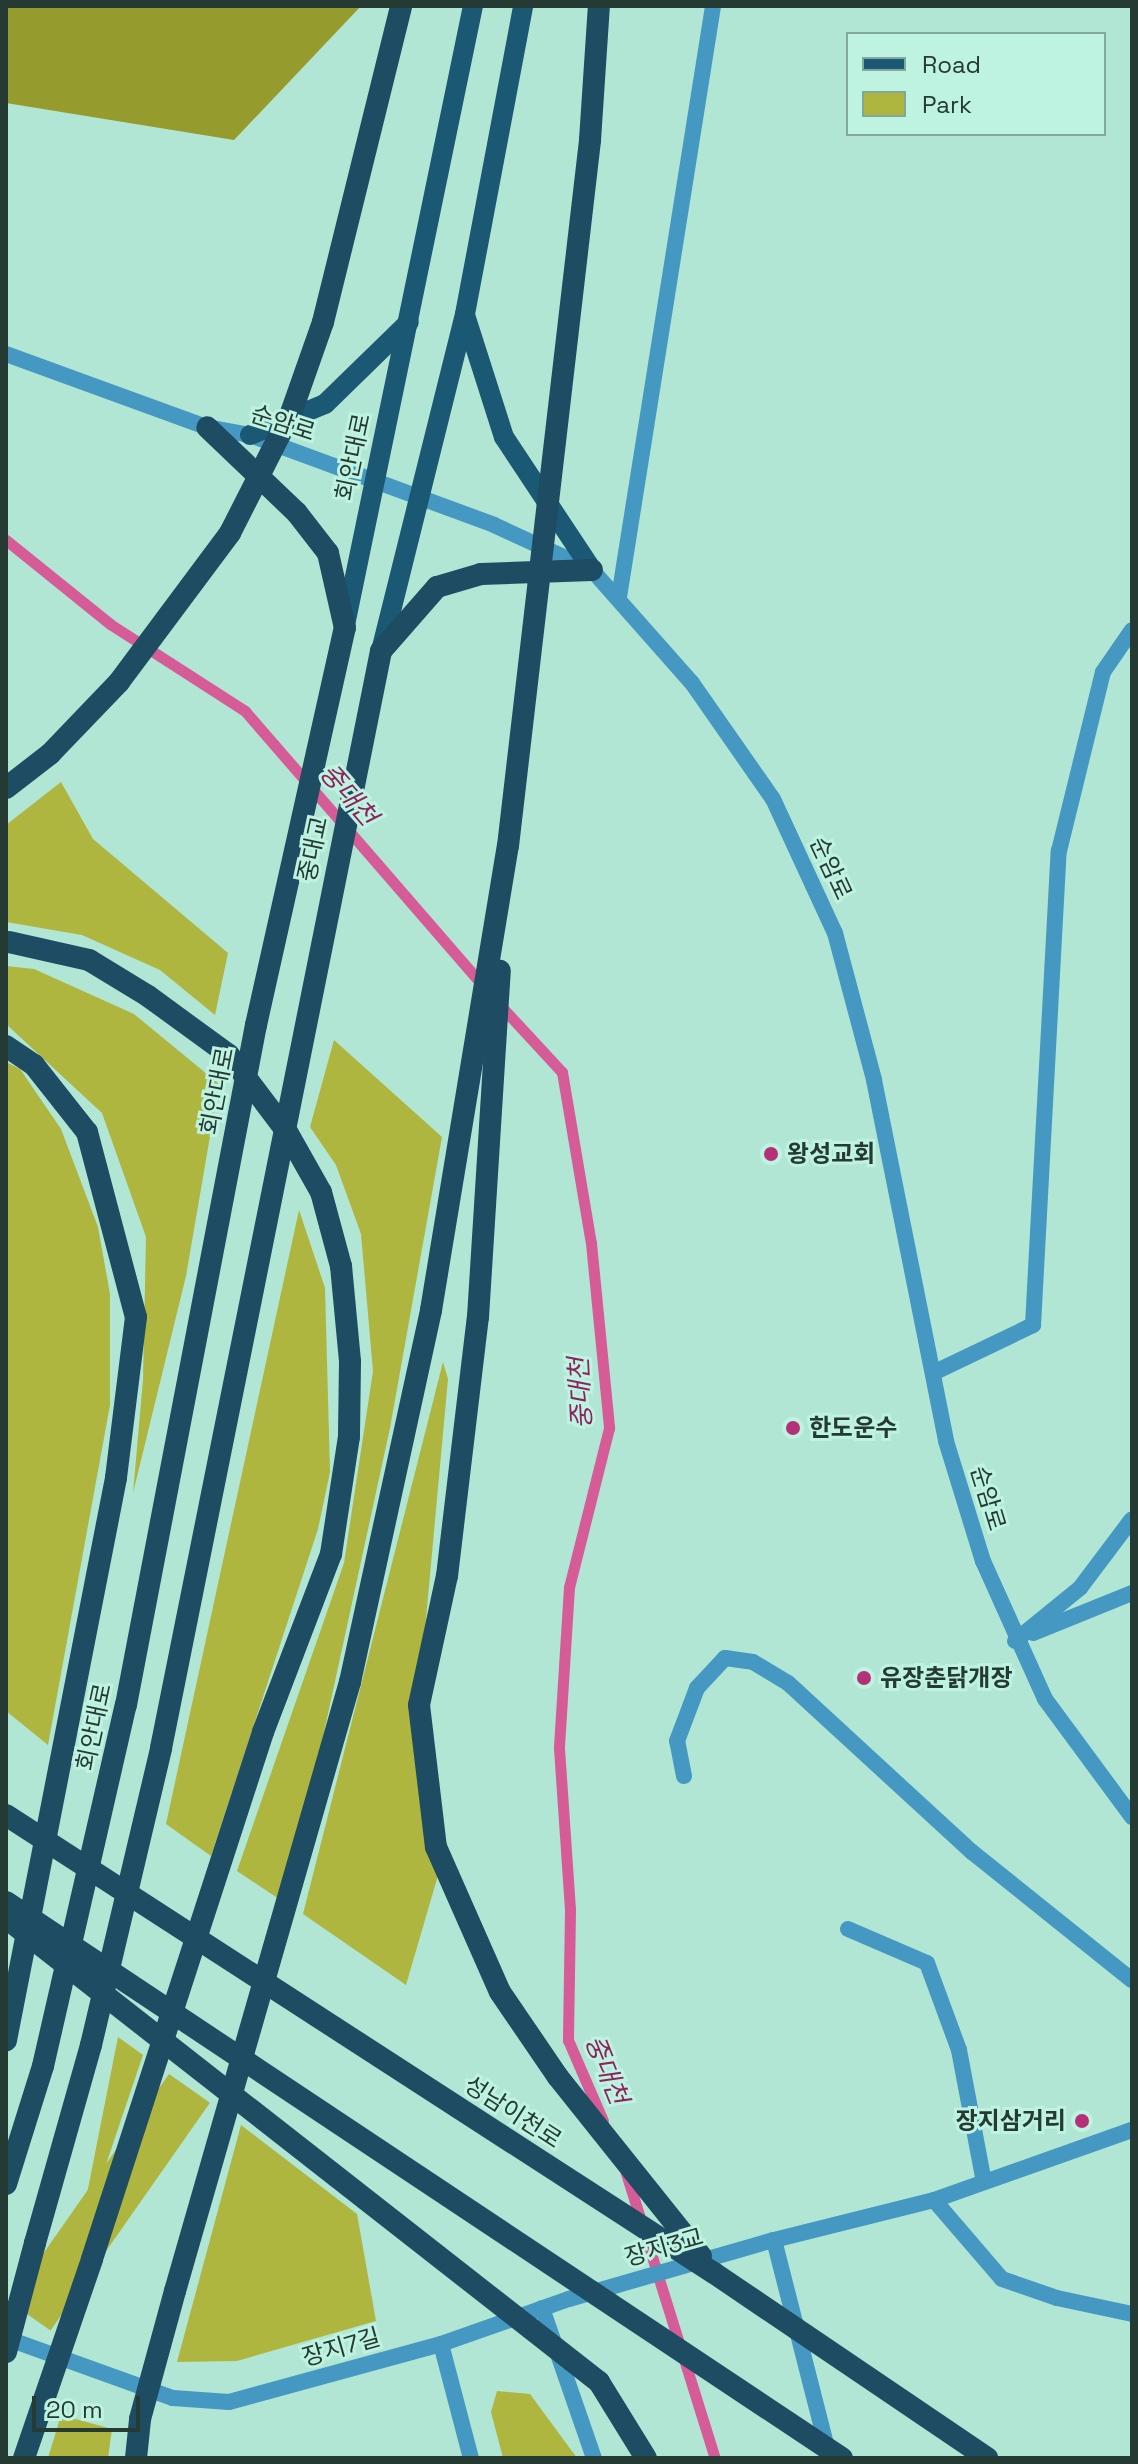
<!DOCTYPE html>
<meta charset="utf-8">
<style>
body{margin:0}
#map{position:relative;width:1138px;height:2464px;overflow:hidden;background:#b1e5d4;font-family:"Space Grotesk","Noto Sans KR",sans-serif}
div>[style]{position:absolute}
.green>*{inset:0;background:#aeb640;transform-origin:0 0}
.forest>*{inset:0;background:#959c2d}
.stream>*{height:11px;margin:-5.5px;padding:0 5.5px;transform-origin:5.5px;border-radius:5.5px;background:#d55c96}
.minor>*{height:16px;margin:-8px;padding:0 8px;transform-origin:8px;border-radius:8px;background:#4598c1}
.tertiary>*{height:16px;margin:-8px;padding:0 8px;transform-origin:8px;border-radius:8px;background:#4598c1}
.primary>*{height:20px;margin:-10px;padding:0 10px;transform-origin:10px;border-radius:10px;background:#1b5874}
.trunk>*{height:22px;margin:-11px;padding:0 11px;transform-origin:11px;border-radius:11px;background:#1e4c62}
.trunk-bridge>*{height:22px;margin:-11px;padding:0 11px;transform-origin:11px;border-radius:11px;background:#1e4c62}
.dots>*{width:22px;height:22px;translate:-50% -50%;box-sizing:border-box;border:4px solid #bef2e1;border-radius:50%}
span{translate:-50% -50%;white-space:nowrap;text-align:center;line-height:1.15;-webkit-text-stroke:6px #bef2e1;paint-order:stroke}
.street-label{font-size:24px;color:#253a33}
.poi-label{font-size:24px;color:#253a33;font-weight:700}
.left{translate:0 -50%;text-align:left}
.right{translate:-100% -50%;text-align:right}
.water-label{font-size:26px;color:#8f215b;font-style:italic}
.frame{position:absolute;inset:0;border:8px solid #253a33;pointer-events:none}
.legend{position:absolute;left:846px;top:32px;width:260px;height:104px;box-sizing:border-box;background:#bef2e1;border:2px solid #81a89b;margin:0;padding:10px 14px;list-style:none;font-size:24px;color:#253a33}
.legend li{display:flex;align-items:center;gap:16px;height:40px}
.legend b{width:40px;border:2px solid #81a89b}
.scale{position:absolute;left:32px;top:2396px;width:108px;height:36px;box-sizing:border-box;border:4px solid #253a33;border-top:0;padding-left:10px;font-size:24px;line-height:28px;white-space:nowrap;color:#253a33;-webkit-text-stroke:6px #bef2e1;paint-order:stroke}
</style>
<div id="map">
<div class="green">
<i style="clip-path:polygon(61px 782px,93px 839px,228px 953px,215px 1015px,160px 970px,82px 935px,6px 922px,6px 825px)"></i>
<i style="clip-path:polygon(6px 966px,34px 969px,134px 1014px,219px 1084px,186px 1276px,133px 1493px,143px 1380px,146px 1237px,102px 1113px,6px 1024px)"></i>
<i style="clip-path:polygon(334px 1040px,442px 1137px,390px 1428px,321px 1746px,279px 1899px,237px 1871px,344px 1563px,373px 1371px,361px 1234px,336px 1165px,310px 1127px)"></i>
<i style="clip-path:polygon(6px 1062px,20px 1069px,61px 1129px,98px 1227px,110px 1294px,110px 1405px,48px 1745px,6px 1711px)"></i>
<i style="clip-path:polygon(299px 1210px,325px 1288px,330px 1472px,318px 1529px,211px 1856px,166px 1824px)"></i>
<i style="clip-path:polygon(443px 1362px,448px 1379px,418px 1706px,441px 1865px,406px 1985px,303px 1914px)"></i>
<i style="clip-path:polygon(118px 2037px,143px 2055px,95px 2197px,83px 2214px)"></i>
<i style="left:169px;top:2074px;width:50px;height:278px;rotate:35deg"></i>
<i style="clip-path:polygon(241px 2125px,357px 2214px,376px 2321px,237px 2361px,177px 2362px)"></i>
<i style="clip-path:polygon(497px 2391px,530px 2394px,577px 2458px,503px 2458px,491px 2412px)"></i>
<i style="clip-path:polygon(61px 2415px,112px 2429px,108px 2458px,48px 2458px)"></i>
</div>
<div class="forest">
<i style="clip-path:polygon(6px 6px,361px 6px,234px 140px,6px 103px)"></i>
</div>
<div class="stream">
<i style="left:6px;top:540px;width:134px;rotate:38.9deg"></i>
<i style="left:110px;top:624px;width:161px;rotate:32.8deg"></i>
<i style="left:245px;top:711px;width:365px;rotate:49.1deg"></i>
<i style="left:498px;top:1003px;width:94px;rotate:47.2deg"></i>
<i style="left:562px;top:1072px;width:173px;rotate:80.4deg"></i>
<i style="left:591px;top:1243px;width:186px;rotate:84.4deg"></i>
<i style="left:609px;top:1428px;width:164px;rotate:104.1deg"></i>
<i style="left:569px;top:1587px;width:161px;rotate:93.6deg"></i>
<i style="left:559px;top:1748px;width:162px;rotate:86.1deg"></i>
<i style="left:570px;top:1910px;width:130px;rotate:90.9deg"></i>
<i style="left:568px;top:2040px;width:88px;rotate:66.6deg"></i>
<i style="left:626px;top:2173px;width:299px;rotate:72.7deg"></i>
</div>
<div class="minor">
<i style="left:619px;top:597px;width:598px;rotate:-80.96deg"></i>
<i style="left:933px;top:1373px;width:111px;rotate:-25.6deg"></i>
<i style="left:1033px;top:1325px;width:475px;rotate:-86.9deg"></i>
<i style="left:1059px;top:851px;width:184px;rotate:-76.2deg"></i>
<i style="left:1103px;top:672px;width:51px;rotate:-55.4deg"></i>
<i style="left:1033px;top:1633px;width:107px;rotate:-22deg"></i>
<i style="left:1015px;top:1641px;width:84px;rotate:-39.2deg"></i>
<i style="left:1080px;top:1588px;width:86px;rotate:-53deg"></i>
<i style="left:684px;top:1776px;width:36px;rotate:-101deg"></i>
<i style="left:677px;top:1741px;width:57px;rotate:-69.3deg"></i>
<i style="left:697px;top:1688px;width:41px;rotate:-47deg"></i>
<i style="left:725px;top:1658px;width:28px;rotate:8deg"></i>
<i style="left:753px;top:1662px;width:41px;rotate:31deg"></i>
<i style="left:788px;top:1683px;width:250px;rotate:42.6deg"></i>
<i style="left:972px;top:1852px;width:205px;rotate:38.7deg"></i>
<i style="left:848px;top:1929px;width:86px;rotate:23.3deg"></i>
<i style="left:927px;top:1963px;width:93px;rotate:69.8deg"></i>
<i style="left:959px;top:2050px;width:134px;rotate:79.3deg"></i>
<i style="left:934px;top:2200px;width:104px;rotate:49.3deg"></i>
<i style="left:1002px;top:2279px;width:58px;rotate:19.1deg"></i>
<i style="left:1057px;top:2298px;width:77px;rotate:12deg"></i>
<i style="left:774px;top:2240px;width:219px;rotate:75.7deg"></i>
<i style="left:542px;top:2308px;width:159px;rotate:70.9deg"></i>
<i style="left:441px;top:2344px;width:118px;rotate:75.3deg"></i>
</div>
<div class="tertiary">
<i style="left:6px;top:354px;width:214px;rotate:20deg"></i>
<i style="left:207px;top:427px;width:44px;rotate:10.5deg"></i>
<i style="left:250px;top:435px;width:260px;rotate:20.2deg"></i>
<i style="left:494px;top:525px;width:108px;rotate:24.7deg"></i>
<i style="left:592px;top:570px;width:151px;rotate:48.5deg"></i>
<i style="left:692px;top:683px;width:141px;rotate:55.1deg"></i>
<i style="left:773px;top:799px;width:148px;rotate:65.2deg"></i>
<i style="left:835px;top:933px;width:152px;rotate:75.1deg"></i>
<i style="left:874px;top:1080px;width:368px;rotate:78.7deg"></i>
<i style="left:946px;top:1441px;width:126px;rotate:72.9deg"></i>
<i style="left:983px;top:1561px;width:151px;rotate:65.8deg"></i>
<i style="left:1045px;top:1699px;width:147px;rotate:53.6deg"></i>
<i style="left:6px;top:2338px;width:177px;rotate:19.8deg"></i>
<i style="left:173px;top:2398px;width:56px;rotate:4.1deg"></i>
<i style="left:229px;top:2402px;width:220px;rotate:-15.3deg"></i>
<i style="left:441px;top:2344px;width:136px;rotate:-19.4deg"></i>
<i style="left:569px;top:2299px;width:213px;rotate:-16.1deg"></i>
<i style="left:774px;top:2240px;width:165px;rotate:-14deg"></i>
<i style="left:934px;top:2200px;width:210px;rotate:-19.5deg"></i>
</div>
<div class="primary">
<i style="left:465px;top:315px;width:128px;rotate:72.3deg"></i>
<i style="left:504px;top:437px;width:159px;rotate:56.5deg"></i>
<i style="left:250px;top:435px;width:81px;rotate:-22.5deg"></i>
<i style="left:325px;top:404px;width:117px;rotate:-44.3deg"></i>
<i style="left:345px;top:625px;width:632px;rotate:-78.32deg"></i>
<i style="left:381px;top:651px;width:347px;rotate:-76deg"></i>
<i style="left:465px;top:314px;width:313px;rotate:-79.3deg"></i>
</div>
<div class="trunk">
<i style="left:590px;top:140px;width:134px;rotate:-86.2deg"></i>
<i style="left:323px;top:322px;width:325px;rotate:-76.1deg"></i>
<i style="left:6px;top:1046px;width:34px;rotate:34deg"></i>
<i style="left:34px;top:1065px;width:85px;rotate:51.7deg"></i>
<i style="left:87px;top:1132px;width:191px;rotate:75.2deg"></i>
<i style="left:136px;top:1317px;width:162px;rotate:97.1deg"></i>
<i style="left:116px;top:1478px;width:573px;rotate:101.07deg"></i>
<i style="left:419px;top:1705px;width:132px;rotate:-77.8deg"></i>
<i style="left:447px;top:1576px;width:261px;rotate:-83.2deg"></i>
<i style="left:478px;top:1317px;width:347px;rotate:-86.4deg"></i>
<i style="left:6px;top:2184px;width:124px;rotate:-72.6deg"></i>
<i style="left:43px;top:2066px;width:370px;rotate:-77.1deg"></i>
<i style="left:126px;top:1705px;width:692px;rotate:-79.18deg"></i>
<i style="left:256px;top:1025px;width:407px;rotate:-77.4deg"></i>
<i style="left:345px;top:628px;width:77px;rotate:-102.8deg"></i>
<i style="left:328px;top:553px;width:51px;rotate:-127.8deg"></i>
<i style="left:297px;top:513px;width:124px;rotate:-136.3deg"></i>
<i style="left:35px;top:2243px;width:206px;rotate:-74.2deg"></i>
<i style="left:91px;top:2045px;width:305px;rotate:-76.7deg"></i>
<i style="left:161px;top:1748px;width:1119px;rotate:-78.66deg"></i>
<i style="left:381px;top:651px;width:85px;rotate:-48.8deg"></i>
<i style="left:437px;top:587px;width:46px;rotate:-16.5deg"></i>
<i style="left:481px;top:574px;width:111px;rotate:-2.1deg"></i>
<i style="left:92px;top:2259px;width:554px;rotate:-72.02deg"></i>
<i style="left:263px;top:1732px;width:191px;rotate:-69.1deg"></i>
<i style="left:331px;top:1554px;width:118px;rotate:-81.3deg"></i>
<i style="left:175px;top:2291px;width:634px;rotate:-73.97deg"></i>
<i style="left:350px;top:1682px;width:381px;rotate:-77.7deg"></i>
<i style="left:431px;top:1310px;width:470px;rotate:-80.6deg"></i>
</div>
<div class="trunk-bridge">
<i style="left:6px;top:788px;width:56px;rotate:-37.7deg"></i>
<i style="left:50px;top:754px;width:100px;rotate:-46.2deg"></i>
<i style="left:119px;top:682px;width:186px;rotate:-53.3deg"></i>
<i style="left:230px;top:533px;width:135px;rotate:-63.1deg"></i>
<i style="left:291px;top:413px;width:96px;rotate:-70.6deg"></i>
<i style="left:508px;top:846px;width:711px;rotate:-83.37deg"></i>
<i style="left:9px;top:942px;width:82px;rotate:12.7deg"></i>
<i style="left:89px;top:960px;width:69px;rotate:31.4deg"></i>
<i style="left:148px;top:996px;width:100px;rotate:36.1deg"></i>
<i style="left:229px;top:1055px;width:96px;rotate:53deg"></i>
<i style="left:287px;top:1132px;width:69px;rotate:60.5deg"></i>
<i style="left:321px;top:1192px;width:77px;rotate:74.9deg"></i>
<i style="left:341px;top:1266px;width:96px;rotate:84.6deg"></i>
<i style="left:350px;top:1362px;width:75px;rotate:90.8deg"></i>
<i style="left:419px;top:1705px;width:143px;rotate:83.2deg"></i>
<i style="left:436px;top:1847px;width:158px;rotate:66.2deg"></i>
<i style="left:500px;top:1992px;width:103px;rotate:55.7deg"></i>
<i style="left:558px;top:2077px;width:229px;rotate:51.4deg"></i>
<i style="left:6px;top:1815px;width:843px;rotate:32.9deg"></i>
<i style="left:714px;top:2273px;width:330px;rotate:34.1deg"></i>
<i style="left:6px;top:1902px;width:1004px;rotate:33.63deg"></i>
<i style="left:6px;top:1918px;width:753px;rotate:38.04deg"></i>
<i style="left:599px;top:2382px;width:89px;rotate:58.3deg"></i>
<i style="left:6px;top:2352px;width:113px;rotate:-75.1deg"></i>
<i style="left:24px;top:2458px;width:210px;rotate:-71.1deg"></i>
<i style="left:136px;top:2458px;width:39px;rotate:-84deg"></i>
<i style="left:140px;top:2419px;width:133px;rotate:-74.7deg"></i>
</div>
<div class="dots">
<i style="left:771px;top:1154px;background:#b53076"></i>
<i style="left:793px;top:1428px;background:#b53076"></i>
<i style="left:864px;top:1678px;background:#b53076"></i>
<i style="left:1082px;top:2121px;background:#b53076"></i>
</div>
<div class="street-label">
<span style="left:283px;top:423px;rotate:18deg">순암로</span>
<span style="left:353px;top:457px;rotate:-78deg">회안대로</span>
<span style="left:313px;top:849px;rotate:-78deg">중대교</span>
<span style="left:831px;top:868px;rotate:65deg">순암로</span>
<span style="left:217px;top:1091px;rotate:-79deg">회안대로</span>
<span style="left:988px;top:1498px;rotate:73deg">순암로</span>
<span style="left:94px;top:1727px;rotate:-78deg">회안대로</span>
<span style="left:513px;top:2112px;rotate:33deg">성남이천로</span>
<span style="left:664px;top:2247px;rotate:-16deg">장지3교</span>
<span style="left:341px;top:2347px;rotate:-16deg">장지7길</span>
</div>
<div class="poi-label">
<span class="left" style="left:787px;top:1154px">왕성교회</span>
<span class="left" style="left:809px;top:1428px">한도운수</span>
<span class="left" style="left:880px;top:1678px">유장춘닭개장</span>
<span class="right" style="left:1066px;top:2121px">장지삼거리</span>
</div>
<div class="water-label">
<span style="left:348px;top:795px;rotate:49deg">중대천</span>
<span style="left:581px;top:1393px;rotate:-93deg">중대천</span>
<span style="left:606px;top:2070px;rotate:68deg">중대천</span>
</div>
<div class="frame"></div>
<ul class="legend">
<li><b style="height:10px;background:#1b5874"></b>Road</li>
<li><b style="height:22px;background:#aeb640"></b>Park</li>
</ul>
<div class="scale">20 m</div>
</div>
